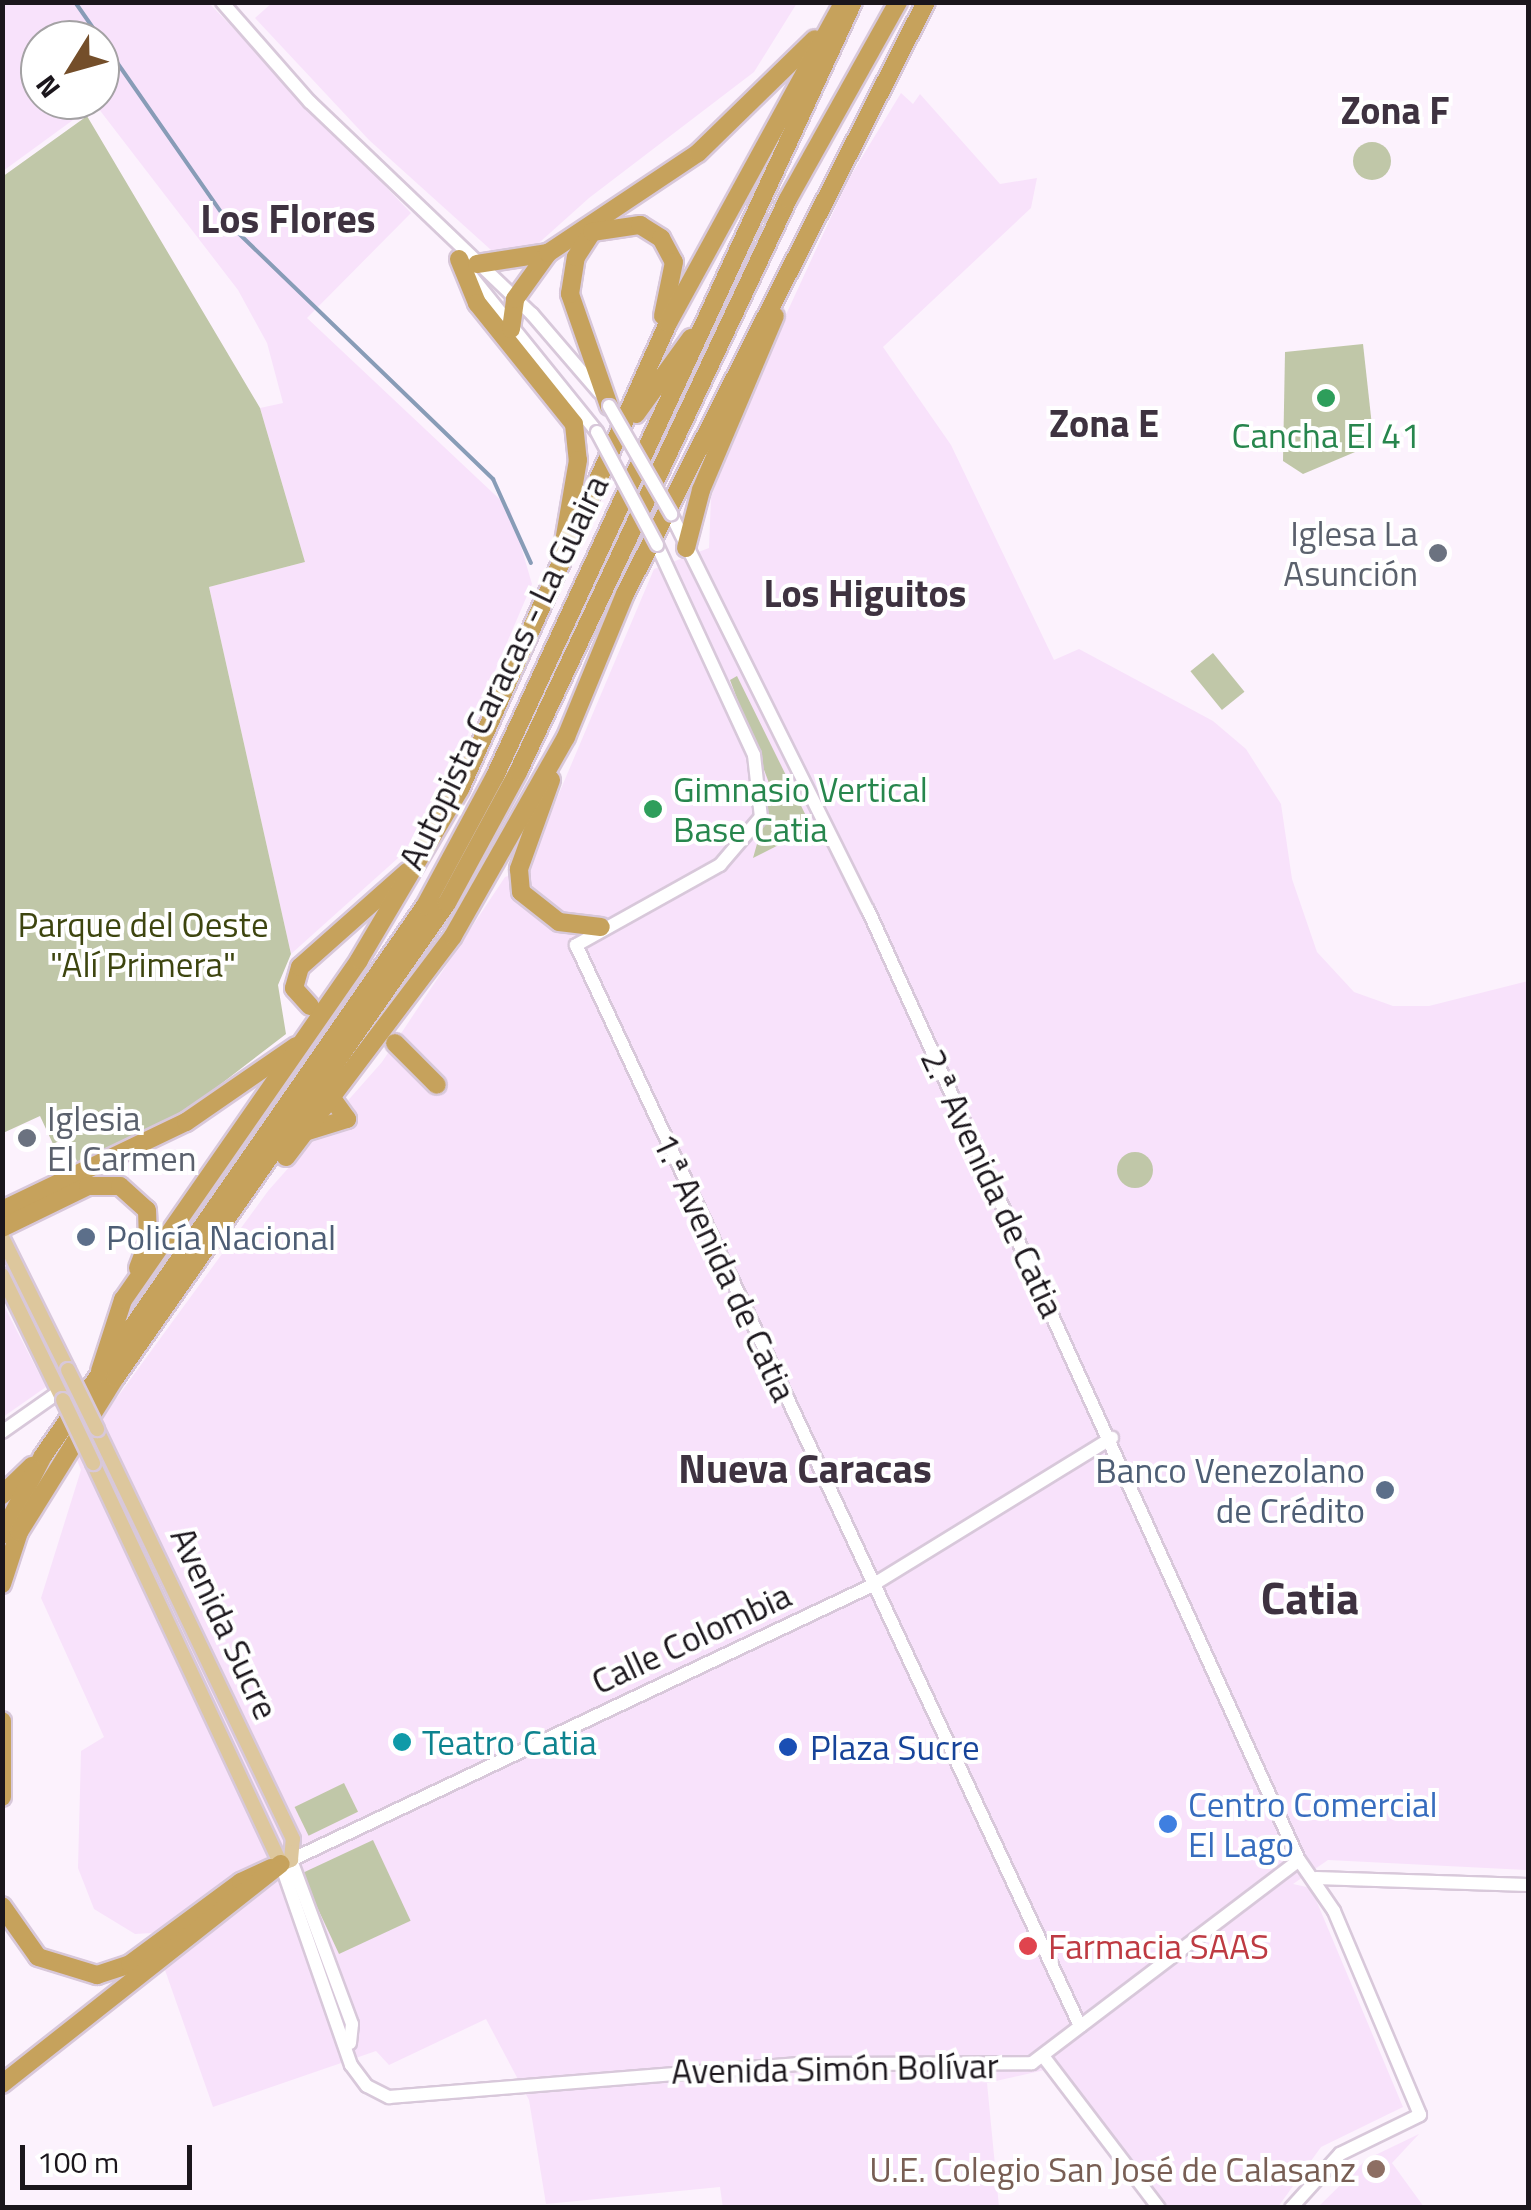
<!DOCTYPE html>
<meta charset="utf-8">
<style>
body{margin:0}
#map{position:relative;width:1531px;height:2210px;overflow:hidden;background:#fcf2fd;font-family:"Titillium Web",sans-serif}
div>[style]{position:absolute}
.built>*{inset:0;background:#f8e2fb}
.green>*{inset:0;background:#c0c7a8;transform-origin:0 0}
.round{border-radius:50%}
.stream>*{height:4px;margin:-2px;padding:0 2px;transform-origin:2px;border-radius:2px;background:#889cb7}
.roads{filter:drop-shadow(2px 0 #d8c8da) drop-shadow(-2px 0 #d8c8da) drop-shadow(0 2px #d8c8da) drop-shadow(0 -2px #d8c8da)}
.secondary>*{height:12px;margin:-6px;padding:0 6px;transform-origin:6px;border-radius:6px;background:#fff}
.primary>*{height:14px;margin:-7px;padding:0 7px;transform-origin:7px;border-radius:7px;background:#ddc79d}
.highway>*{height:18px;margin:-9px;padding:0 9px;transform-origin:9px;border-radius:9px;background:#c6a25c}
.bridges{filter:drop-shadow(2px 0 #d8c8da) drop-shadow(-2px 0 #d8c8da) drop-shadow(0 2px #d8c8da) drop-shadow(0 -2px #d8c8da)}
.secondary-bridge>*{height:12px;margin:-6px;padding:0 6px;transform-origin:6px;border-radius:6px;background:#fff}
.primary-bridge>*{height:14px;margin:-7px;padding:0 7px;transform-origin:7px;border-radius:7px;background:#ddc79d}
.dots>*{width:28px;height:28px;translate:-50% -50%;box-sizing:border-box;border:5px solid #fff;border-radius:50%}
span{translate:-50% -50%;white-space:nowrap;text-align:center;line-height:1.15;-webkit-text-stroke:8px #fff;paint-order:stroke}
.leisure-label{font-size:35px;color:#27864d}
.left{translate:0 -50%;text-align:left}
.worship-label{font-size:35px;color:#5b616d}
.right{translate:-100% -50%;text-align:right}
.street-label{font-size:35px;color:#1b161c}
.park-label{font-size:35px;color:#3d450f}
.service-label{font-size:35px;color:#4e5e75}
.culture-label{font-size:35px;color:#0d838f}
.transit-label{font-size:35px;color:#164399}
.shop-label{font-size:35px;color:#366cbe}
.health-label{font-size:35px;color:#be3a42}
.education-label{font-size:35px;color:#785e54}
.neighbourhood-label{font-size:38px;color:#3e3240;font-weight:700}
.quarter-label{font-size:40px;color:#3e3240;font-weight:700}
.district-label{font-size:45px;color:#3e3240;font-weight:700}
.frame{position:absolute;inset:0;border:5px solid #1b161c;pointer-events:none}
.north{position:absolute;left:20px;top:20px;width:100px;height:100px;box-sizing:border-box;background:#fff;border:2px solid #a4a2a4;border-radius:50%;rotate:233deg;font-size:28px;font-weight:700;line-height:40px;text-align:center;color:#1b161c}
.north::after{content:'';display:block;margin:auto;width:35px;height:45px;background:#744e2a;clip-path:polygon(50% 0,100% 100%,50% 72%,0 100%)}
.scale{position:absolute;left:20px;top:2145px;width:172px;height:45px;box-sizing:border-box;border:5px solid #1b161c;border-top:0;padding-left:12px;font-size:30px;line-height:35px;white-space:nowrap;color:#1b161c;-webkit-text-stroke:8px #fff;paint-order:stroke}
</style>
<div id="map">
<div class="built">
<i style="clip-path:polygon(273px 2px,797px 3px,754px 72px,589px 198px,511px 268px,369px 140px,255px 18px)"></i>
<i style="clip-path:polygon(evenodd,3px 3px,209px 3px,411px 213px,307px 318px,510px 509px,532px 584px,454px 767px,407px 850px,291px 954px,209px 587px,305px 562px,260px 408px,283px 403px,267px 343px,238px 290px,95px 104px,3px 171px,3px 3px,40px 40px,100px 40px,100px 100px,40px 100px,40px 40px)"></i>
<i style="clip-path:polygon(901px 93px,913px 104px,920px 94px,1000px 184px,1037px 178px,1031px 208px,883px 347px,951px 445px,1054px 660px,1079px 649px,1213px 721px,1246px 749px,1281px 804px,1292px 879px,1317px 952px,1354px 992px,1393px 1006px,1429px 1006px,1528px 981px,1528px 1870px,1328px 1860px,1293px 1884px,1311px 1888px,1403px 2107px,1321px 2147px,1278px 2207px,1167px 2207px,1058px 2067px,987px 2083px,999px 2207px,723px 2208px,720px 2187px,546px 2204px,529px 2100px,486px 2019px,389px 2065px,376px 2051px,213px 2107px,152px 1933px,135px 1934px,94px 1909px,78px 1868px,81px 1751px,104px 1737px,41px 1598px,81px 1470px,75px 1455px,268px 1191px,382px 1062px,505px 877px,527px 869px,654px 569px,709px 548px,711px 497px,766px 358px,848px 180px)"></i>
<i style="clip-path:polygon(2px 1302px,46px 1387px,3px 1417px,2px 1417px)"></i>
<i style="clip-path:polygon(1419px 2134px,1392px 2163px,1424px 2207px,1318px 2207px,1367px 2159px)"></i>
</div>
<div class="green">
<i style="clip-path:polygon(87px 116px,260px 408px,305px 562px,209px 587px,291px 954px,278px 985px,286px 1034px,191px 1107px,78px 1163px,65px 1138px,53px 1144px,40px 1116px,3px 1133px,2px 177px)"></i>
<i class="round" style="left:1353px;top:142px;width:38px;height:38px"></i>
<i style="clip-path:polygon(1363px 344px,1374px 444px,1303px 474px,1283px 461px,1285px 352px)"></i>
<i style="left:1213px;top:653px;width:50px;height:29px;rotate:51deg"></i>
<i style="clip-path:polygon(737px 676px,812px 828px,753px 858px,772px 791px,730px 680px)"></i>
<i class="round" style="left:1117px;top:1152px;width:36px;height:36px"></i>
<i style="left:344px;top:1783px;width:32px;height:55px;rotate:64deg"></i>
<i style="left:373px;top:1840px;width:89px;height:79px;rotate:65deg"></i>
</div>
<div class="stream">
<i style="left:75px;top:2px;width:272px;rotate:55.2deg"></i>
<i style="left:230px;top:225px;width:366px;rotate:44deg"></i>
<i style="left:493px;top:479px;width:92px;rotate:65.7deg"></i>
</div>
<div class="roads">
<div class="secondary">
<i style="left:222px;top:2px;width:133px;rotate:48.7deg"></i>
<i style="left:310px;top:102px;width:307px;rotate:43.7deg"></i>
<i style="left:532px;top:314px;width:103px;rotate:49.3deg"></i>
<i style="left:472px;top:277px;width:199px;rotate:51.1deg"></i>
<i style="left:671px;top:514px;width:442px;rotate:63.6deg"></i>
<i style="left:868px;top:910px;width:1043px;rotate:65.6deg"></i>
<i style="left:1299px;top:1860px;width:62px;rotate:55.5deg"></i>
<i style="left:1334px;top:1911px;width:221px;rotate:67.1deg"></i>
<i style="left:1420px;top:2115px;width:89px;rotate:154deg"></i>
<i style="left:1340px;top:2154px;width:73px;rotate:132.2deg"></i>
<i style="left:657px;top:545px;width:231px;rotate:65.2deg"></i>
<i style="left:754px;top:755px;width:62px;rotate:83.6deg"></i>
<i style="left:761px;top:817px;width:63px;rotate:130.5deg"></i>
<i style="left:720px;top:865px;width:165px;rotate:150.9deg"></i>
<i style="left:576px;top:945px;width:1193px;rotate:65deg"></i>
<i style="left:2px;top:1432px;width:70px;rotate:-35.1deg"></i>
<i style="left:281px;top:1864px;width:213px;rotate:70.8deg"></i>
<i style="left:351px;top:2065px;width:26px;rotate:53deg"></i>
<i style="left:367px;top:2086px;width:25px;rotate:27deg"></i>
<i style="left:389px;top:2097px;width:408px;rotate:-4.6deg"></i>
<i style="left:796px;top:2064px;width:236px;rotate:-0.2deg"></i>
<i style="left:1032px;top:2063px;width:335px;rotate:-37.2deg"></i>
<i style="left:1316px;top:1878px;width:212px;rotate:1.9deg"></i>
<i style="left:350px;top:2043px;width:19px;rotate:-84deg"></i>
<i style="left:352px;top:2024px;width:175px;rotate:-110.4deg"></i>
<i style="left:291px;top:1860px;width:641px;rotate:-25.29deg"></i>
<i style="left:871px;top:1586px;width:283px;rotate:-31.6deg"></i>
<i style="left:1043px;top:2056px;width:191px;rotate:52.7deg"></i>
</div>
<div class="primary">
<i style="left:2px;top:1237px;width:148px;rotate:63.6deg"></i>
<i style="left:2px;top:1275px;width:139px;rotate:64deg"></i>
<i style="left:93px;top:1463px;width:443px;rotate:64.9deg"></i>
<i style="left:281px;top:1864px;width:11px;rotate:-22deg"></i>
<i style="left:291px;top:1860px;width:21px;rotate:-85deg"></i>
<i style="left:293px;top:1839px;width:454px;rotate:-115.6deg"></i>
</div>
<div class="highway">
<i style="left:459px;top:259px;width:48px;rotate:67.8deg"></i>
<i style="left:477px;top:303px;width:155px;rotate:51.3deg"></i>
<i style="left:574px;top:424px;width:36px;rotate:84deg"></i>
<i style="left:578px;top:460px;width:95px;rotate:99.7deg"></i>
<i style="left:477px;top:264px;width:72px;rotate:-8.8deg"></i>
<i style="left:511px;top:329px;width:30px;rotate:-82deg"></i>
<i style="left:515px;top:299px;width:57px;rotate:-54.3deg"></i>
<i style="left:548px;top:253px;width:180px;rotate:-33.7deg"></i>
<i style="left:698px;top:153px;width:163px;rotate:-44.3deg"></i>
<i style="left:609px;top:406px;width:119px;rotate:-109.2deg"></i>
<i style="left:570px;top:294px;width:37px;rotate:-81deg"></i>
<i style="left:576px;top:257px;width:30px;rotate:-57deg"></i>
<i style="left:592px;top:232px;width:49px;rotate:-8.3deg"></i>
<i style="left:640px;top:225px;width:25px;rotate:32deg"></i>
<i style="left:661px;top:238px;width:27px;rotate:62deg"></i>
<i style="left:674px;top:262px;width:55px;rotate:101.5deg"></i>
<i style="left:636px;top:414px;width:94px;rotate:-54.1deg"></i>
<i style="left:686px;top:548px;width:60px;rotate:-75.5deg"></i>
<i style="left:701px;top:490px;width:189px;rotate:-67deg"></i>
<i style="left:551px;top:780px;width:95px;rotate:109.8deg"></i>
<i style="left:519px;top:869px;width:23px;rotate:85deg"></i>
<i style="left:521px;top:892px;width:48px;rotate:38.3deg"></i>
<i style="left:559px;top:922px;width:42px;rotate:6.8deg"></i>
<i style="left:310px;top:1006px;width:24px;rotate:-132deg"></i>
<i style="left:294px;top:988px;width:22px;rotate:-74deg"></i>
<i style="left:300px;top:967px;width:144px;rotate:-41.6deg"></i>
<i style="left:395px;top:1043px;width:59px;rotate:45deg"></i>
<i style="left:305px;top:1132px;width:44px;rotate:-17.2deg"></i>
<i style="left:347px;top:1119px;width:24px;rotate:-126deg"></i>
<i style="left:286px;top:1157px;width:277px;rotate:-52.9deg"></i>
<i style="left:453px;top:936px;width:229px;rotate:-60.4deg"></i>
<i style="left:566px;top:737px;width:155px;rotate:-67.6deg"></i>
<i style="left:625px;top:594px;width:664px;rotate:-63.05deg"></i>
<i style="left:2px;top:1210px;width:204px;rotate:-25.6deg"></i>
<i style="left:186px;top:1122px;width:134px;rotate:-34.6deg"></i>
<i style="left:2px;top:1228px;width:96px;rotate:-26deg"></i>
<i style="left:88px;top:1186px;width:32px"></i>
<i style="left:120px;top:1186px;width:36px;rotate:42deg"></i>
<i style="left:147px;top:1210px;width:32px;rotate:88deg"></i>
<i style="left:148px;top:1242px;width:28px;rotate:111deg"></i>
<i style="left:100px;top:1371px;width:75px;rotate:-72.1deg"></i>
<i style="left:123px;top:1300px;width:414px;rotate:-55.2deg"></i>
<i style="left:359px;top:960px;width:199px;rotate:-59.4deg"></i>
<i style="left:460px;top:789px;width:510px;rotate:-65.95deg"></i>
<i style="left:668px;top:323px;width:360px;rotate:-61.3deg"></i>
<i style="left:2px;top:1495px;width:42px;rotate:-44deg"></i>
<i style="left:2px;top:1535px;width:89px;rotate:-62.6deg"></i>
<i style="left:43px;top:1456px;width:670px;rotate:-55.22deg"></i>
<i style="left:425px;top:906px;width:148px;rotate:-61.7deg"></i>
<i style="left:495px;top:776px;width:853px;rotate:-65.18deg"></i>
<i style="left:2px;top:1584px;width:55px;rotate:-71.9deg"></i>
<i style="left:19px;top:1532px;width:181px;rotate:-58.1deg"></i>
<i style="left:115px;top:1378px;width:580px;rotate:-55.05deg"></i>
<i style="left:447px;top:903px;width:149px;rotate:-61.5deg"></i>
<i style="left:518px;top:772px;width:633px;rotate:-64.77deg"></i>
<i style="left:788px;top:199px;width:226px;rotate:-60.8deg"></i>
<i style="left:2px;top:1721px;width:76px;rotate:90deg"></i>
<i style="left:2px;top:1906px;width:62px;rotate:54.8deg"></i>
<i style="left:38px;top:1957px;width:62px;rotate:17deg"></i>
<i style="left:97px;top:1975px;width:35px;rotate:-18deg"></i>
<i style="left:130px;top:1964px;width:138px;rotate:-36.5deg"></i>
<i style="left:241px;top:1882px;width:33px;rotate:-25deg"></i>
<i style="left:2px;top:2084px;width:355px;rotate:-38.3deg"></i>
</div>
</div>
<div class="bridges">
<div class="secondary-bridge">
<i style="left:609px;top:406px;width:125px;rotate:60.1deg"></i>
<i style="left:597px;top:432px;width:128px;rotate:62deg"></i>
</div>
<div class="primary-bridge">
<i style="left:68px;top:1370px;width:66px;rotate:63.8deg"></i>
<i style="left:63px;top:1400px;width:70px;rotate:64.5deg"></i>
</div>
</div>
<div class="dots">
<i style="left:1326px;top:398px;background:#2e9e5b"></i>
<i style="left:1438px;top:553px;background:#6b7280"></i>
<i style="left:653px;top:809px;background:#2e9e5b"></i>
<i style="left:27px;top:1138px;background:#6b7280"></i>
<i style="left:86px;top:1237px;background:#5c6f8a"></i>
<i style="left:1385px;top:1490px;background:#5c6f8a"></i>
<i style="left:402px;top:1742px;background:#0f9aa8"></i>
<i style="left:788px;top:1747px;background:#1a4fb4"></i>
<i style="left:1168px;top:1824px;background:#3f7fe0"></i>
<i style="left:1028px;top:1946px;background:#e0444e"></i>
<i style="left:1376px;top:2169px;background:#8d6e63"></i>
</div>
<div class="leisure-label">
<span style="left:1326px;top:435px">Cancha El 41</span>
<span class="left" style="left:673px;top:809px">Gimnasio Vertical<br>Base Catia</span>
</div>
<div class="worship-label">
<span class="right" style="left:1418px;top:553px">Iglesa La<br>Asunción</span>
<span class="left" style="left:47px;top:1138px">Iglesia<br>El Carmen</span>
</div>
<div class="street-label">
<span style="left:503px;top:672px;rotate:-64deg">Autopista Caracas - La Guaira</span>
<span style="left:993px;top:1183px;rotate:65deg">2.ª Avenida de Catia</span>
<span style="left:725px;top:1267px;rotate:65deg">1.ª Avenida de Catia</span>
<span style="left:225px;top:1623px;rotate:65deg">Avenida Sucre</span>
<span style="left:691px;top:1638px;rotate:-25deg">Calle Colombia</span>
<span style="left:835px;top:2068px;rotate:-1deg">Avenida Simón Bolívar</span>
</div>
<div class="park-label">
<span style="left:143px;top:944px">Parque del Oeste<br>"Alí Primera"</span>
</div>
<div class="service-label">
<span class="left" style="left:106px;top:1237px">Policía Nacional</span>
<span class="right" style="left:1365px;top:1490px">Banco Venezolano<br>de Crédito</span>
</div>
<div class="culture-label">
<span class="left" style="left:422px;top:1742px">Teatro Catia</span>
</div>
<div class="transit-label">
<span class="left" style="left:810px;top:1747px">Plaza Sucre</span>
</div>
<div class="shop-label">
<span class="left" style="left:1188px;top:1824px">Centro Comercial<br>El Lago</span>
</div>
<div class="health-label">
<span class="left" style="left:1048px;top:1946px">Farmacia SAAS</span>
</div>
<div class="education-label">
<span class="right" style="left:1356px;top:2169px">U.E. Colegio San José de Calasanz</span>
</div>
<div class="neighbourhood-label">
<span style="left:1395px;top:111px">Zona F</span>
<span style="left:1104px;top:424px">Zona E</span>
<span style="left:865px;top:594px">Los Higuitos</span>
</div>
<div class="quarter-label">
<span style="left:288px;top:219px">Los Flores</span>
<span style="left:805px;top:1469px">Nueva Caracas</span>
</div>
<div class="district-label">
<span style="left:1310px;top:1598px">Catia</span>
</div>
<div class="frame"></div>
<div class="north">N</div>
<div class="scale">100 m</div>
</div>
